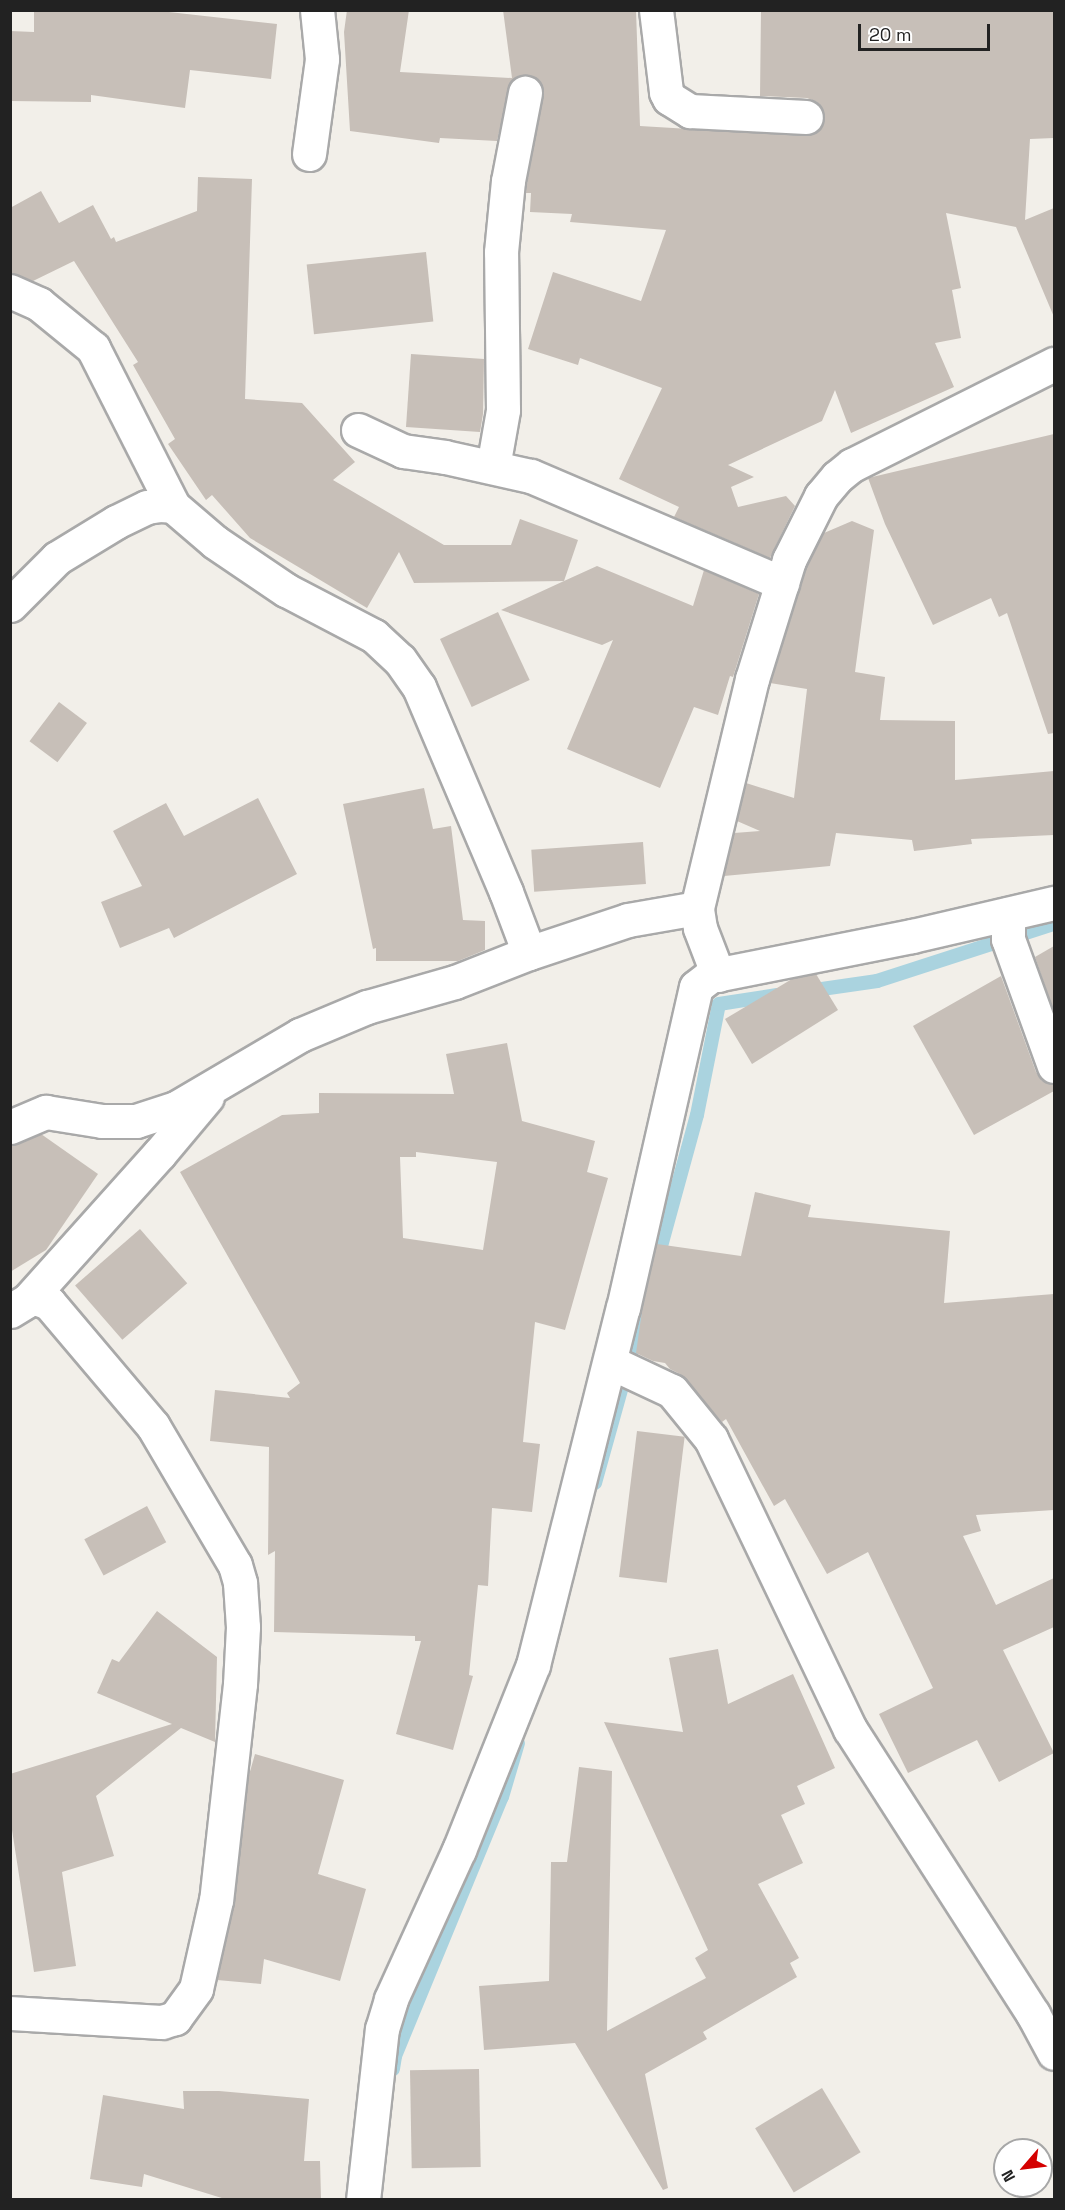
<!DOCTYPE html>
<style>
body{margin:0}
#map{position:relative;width:1065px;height:2210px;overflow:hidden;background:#f2efe9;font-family:"Space Grotesk",sans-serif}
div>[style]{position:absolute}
.stream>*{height:14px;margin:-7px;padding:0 7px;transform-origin:7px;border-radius:7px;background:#aad3df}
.building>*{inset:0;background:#c7bfb8;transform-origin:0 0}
.roads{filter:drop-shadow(2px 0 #a9a9a9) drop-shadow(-2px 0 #a9a9a9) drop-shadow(0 2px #a9a9a9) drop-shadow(0 -2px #a9a9a9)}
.minor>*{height:33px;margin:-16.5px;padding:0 16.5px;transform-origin:16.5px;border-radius:16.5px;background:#fff}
.tertiary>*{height:33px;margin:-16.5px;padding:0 16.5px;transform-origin:16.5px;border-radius:16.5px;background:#fff}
span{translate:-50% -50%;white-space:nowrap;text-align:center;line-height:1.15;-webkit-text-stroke:4.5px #fff;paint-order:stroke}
.frame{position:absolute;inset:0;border:12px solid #222;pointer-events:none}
.north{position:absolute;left:993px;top:2138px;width:60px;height:60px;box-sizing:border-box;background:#fff;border:2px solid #a7a7a7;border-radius:50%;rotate:242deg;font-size:16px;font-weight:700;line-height:24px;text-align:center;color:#222}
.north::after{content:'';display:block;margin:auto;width:21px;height:27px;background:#d40000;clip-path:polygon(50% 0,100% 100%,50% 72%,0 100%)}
.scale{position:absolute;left:858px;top:24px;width:132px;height:27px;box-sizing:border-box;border:3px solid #222;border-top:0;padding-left:8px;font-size:18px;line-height:21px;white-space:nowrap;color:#222;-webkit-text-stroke:4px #fff;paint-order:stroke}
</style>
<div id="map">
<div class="stream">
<i style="left:808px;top:991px;width:70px;rotate:-8.2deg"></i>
<i style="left:877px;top:981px;width:186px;rotate:-17.9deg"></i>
<i style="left:657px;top:1261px;width:151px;rotate:-74.7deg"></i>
<i style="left:697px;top:1115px;width:113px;rotate:-78.8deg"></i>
<i style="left:719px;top:1004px;width:59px;rotate:-8.8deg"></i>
<i style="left:595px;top:1483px;width:182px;rotate:-74.4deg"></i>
<i style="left:393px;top:2069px;width:13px;rotate:-81deg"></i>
<i style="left:395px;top:2056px;width:280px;rotate:-67.6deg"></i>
<i style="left:502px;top:1797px;width:56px;rotate:-73.5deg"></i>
</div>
<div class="building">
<i style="clip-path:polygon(34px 10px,160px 11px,277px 24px,271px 79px,190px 70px,185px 108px,91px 95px,91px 102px,10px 101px,10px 31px,34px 32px)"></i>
<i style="clip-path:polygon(347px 10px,409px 10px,400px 72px,512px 78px,503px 10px,636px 10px,640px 126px,805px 136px,815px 133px,822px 127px,825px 117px,822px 108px,817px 102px,807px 98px,760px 96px,761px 10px,1054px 10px,1054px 138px,1030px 139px,1025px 220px,1054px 208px,1054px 317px,1016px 227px,946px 213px,961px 288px,952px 290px,961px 338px,935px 343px,954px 387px,851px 433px,835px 390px,822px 421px,728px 465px,754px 477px,731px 487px,738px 507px,786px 496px,795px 506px,770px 558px,674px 517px,679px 507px,619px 479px,662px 388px,580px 358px,578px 365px,528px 349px,553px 272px,641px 301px,666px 230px,570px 222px,572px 214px,530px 212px,531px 193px,526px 193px,527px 184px,543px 96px,542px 86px,538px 79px,529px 75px,518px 76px,511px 81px,497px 141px,440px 138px,439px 143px,350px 131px,344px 32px)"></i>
<i style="clip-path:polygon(198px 177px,252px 179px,245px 399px,302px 403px,355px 462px,333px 480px,444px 545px,511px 545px,520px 519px,578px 540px,564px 581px,597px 566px,693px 606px,704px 570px,759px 594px,733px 677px,730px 676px,718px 715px,694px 707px,660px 788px,567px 749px,613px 640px,602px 645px,501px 610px,564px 581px,414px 583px,399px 552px,367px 608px,250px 538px,212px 495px,206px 500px,168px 444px,175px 439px,133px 365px,138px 362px,74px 261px,33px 281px,10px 273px,10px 208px,41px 191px,59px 223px,93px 205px,111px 239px,114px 237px,116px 242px,197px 211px)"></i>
<i style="left:426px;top:252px;width:70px;height:120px;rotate:84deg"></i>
<i style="clip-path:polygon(411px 354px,484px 359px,483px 414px,480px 432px,406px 427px)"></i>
<i style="clip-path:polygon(1054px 434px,1054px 733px,1048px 734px,1007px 613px,999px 617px,991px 598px,933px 625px,885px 524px,868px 478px)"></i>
<i style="clip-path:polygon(852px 521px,874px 530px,855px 672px,885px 677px,880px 720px,955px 721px,955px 780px,1054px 771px,1054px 835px,971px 839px,972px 844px,914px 851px,912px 840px,836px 833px,830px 866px,724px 876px,734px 833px,760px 831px,737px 821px,746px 783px,794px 798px,807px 689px,770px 683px,806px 567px,824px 533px)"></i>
<i style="left:498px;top:612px;width:75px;height:64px;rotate:65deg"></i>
<i style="left:59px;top:702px;width:35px;height:49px;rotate:37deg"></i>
<i style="clip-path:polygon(424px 788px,433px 829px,451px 826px,463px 920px,485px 921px,485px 950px,458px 961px,376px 961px,376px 948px,373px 949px,343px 804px)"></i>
<i style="clip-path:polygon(258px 798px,297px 874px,174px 938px,169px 928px,120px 948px,101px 902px,142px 886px,113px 831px,166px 803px,184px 836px)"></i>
<i style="left:643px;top:842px;width:42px;height:112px;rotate:86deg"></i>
<i style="clip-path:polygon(1054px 946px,1054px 1012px,1035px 957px)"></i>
<i style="clip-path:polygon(816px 974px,838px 1010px,752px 1064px,725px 1019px,792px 979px)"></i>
<i style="clip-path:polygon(1001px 976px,1036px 1072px,1042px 1081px,1054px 1084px,1054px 1091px,974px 1135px,913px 1026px)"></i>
<i style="clip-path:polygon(evenodd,507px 1043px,522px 1121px,595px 1141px,587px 1172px,608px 1178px,565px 1330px,535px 1322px,523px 1442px,540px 1444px,532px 1512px,492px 1508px,488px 1586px,478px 1585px,469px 1675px,473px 1676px,453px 1750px,396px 1734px,421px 1641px,415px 1641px,415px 1636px,274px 1632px,275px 1551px,268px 1555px,269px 1447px,210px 1441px,215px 1390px,290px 1398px,287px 1393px,300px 1383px,180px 1172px,282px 1115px,319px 1113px,319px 1093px,454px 1094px,446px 1054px,507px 1043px,416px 1152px,497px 1162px,483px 1250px,403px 1238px,400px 1157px,416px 1157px,416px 1152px)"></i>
<i style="clip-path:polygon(41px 1134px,98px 1174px,46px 1250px,10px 1272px,10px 1145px)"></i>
<i style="clip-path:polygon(755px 1192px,811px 1205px,808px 1217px,950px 1231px,944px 1303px,1054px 1294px,1054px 1510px,976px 1515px,981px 1531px,963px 1536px,996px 1605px,1054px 1578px,1054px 1627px,1003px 1650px,1054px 1753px,999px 1782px,977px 1740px,908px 1773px,879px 1714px,933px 1688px,868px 1552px,827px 1574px,785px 1499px,774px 1506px,726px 1419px,722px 1422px,680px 1374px,670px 1369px,665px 1363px,653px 1361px,636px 1353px,642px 1311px,657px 1244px,741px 1256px)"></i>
<i style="left:140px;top:1229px;width:72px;height:86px;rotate:49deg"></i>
<i style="left:637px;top:1431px;width:48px;height:147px;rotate:7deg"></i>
<i style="left:147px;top:1506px;width:41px;height:71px;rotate:62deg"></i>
<i style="clip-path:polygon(157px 1611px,217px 1657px,215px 1742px,181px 1728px,96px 1796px,114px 1856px,62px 1872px,76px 1966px,34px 1972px,10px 1817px,10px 1774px,172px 1724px,97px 1693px,112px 1659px,119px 1662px)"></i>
<i style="clip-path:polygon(718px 1649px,728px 1704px,793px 1674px,835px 1768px,797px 1786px,805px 1804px,781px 1815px,803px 1863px,758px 1884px,799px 1958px,790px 1963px,797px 1977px,703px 2032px,707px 2039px,645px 2074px,668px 2188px,663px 2190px,575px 2043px,484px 2050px,479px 1986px,549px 1981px,551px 1862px,567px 1862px,579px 1767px,612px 1771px,607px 2031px,706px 1978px,695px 1958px,708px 1950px,604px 1722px,683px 1732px,669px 1658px)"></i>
<i style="clip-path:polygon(255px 1754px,344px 1780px,318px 1874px,366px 1889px,340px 1981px,264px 1959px,261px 1984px,217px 1980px,234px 1904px,249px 1775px)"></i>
<i style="left:479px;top:2069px;width:98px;height:69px;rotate:89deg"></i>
<i style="left:822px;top:2088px;width:75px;height:78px;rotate:59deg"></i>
<i style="clip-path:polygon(183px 2091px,219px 2091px,309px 2099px,304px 2161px,320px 2161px,321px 2198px,225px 2199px,144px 2174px,142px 2187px,90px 2179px,103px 2095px,184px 2109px)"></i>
</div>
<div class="roads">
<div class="minor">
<i style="left:656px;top:10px;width:83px;rotate:83deg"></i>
<i style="left:666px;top:92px;width:7px;rotate:63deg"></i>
<i style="left:669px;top:98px;width:25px;rotate:32deg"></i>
<i style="left:690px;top:111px;width:116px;rotate:3deg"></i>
<i style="left:309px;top:154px;width:96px;rotate:-82.2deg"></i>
<i style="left:322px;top:59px;width:49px;rotate:-95.8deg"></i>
<i style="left:10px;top:291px;width:32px;rotate:24deg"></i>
<i style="left:39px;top:304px;width:70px;rotate:39.2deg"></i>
<i style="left:93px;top:348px;width:177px;rotate:63.1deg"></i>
<i style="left:358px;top:430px;width:50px;rotate:25deg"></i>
<i style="left:403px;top:451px;width:42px;rotate:8.1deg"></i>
<i style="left:445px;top:457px;width:88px;rotate:12.5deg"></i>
<i style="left:531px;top:476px;width:273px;rotate:23.1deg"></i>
<i style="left:493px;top:467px;width:58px;rotate:-80deg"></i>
<i style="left:503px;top:410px;width:158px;rotate:-90.7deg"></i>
<i style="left:501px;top:252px;width:71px;rotate:-84.4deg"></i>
<i style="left:508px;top:181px;width:90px;rotate:-79.1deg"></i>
<i style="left:10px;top:605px;width:66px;rotate:-45deg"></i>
<i style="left:57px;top:558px;width:69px;rotate:-31.4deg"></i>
<i style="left:116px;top:522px;width:34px;rotate:-26deg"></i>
<i style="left:147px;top:507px;width:13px;rotate:-9deg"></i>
<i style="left:160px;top:505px;width:13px;rotate:4deg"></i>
<i style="left:173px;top:506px;width:55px;rotate:40.6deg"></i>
<i style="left:215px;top:542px;width:86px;rotate:34.1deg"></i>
<i style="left:286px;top:590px;width:99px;rotate:27.6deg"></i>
<i style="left:374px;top:636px;width:35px;rotate:43deg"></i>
<i style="left:400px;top:660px;width:33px;rotate:55deg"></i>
<i style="left:419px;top:687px;width:223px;rotate:67deg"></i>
<i style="left:506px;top:892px;width:65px;rotate:69.3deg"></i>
<i style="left:1008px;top:914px;width:25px;rotate:90deg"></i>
<i style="left:1008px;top:939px;width:135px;rotate:70.1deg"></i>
<i style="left:718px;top:975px;width:50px;rotate:-111deg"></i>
<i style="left:700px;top:928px;width:20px;rotate:-99deg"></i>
<i style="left:697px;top:908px;width:236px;rotate:-76.5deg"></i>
<i style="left:752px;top:679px;width:125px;rotate:-72.7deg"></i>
<i style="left:789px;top:560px;width:72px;rotate:-63.4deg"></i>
<i style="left:821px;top:496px;width:25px;rotate:-50deg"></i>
<i style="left:837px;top:477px;width:19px;rotate:-39deg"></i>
<i style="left:852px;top:465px;width:226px;rotate:-26.6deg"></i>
<i style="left:10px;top:1127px;width:39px;rotate:-23deg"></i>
<i style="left:46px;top:1112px;width:57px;rotate:9.1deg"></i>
<i style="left:102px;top:1121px;width:34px"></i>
<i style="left:136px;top:1121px;width:42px;rotate:-18deg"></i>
<i style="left:176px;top:1108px;width:144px;rotate:-30.5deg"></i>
<i style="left:300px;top:1035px;width:73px;rotate:-22.7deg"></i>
<i style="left:367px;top:1007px;width:91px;rotate:-15.9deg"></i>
<i style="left:455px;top:982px;width:79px;rotate:-21.4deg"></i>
<i style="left:529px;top:953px;width:104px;rotate:-18.4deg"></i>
<i style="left:628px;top:920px;width:70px;rotate:-9.9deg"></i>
<i style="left:28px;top:1300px;width:198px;rotate:-48.1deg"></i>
<i style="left:160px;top:1153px;width:73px;rotate:-50deg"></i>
<i style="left:10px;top:1311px;width:21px;rotate:-31deg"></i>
<i style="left:28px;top:1300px;width:8px;rotate:-14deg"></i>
<i style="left:36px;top:1298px;width:14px;rotate:21deg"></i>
<i style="left:49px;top:1303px;width:161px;rotate:49.8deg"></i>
<i style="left:153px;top:1426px;width:161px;rotate:59.5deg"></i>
<i style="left:235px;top:1565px;width:19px;rotate:74deg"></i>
<i style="left:240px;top:1583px;width:44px;rotate:86.1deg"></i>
<i style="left:243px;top:1627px;width:57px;rotate:93deg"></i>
<i style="left:240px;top:1684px;width:217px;rotate:96.3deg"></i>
<i style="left:216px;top:1900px;width:91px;rotate:102.7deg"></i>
<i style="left:196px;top:1989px;width:36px;rotate:126deg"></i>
<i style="left:175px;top:2018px;width:14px;rotate:163deg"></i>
<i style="left:162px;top:2022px;width:152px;rotate:-176.6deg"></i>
<i style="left:610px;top:1362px;width:68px;rotate:25.1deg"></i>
<i style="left:672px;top:1391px;width:62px;rotate:50.9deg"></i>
<i style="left:711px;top:1439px;width:322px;rotate:64.4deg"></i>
<i style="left:850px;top:1729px;width:339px;rotate:57.3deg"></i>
<i style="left:1033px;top:2014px;width:44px;rotate:61.7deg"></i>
</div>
<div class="tertiary">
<i style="left:363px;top:2200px;width:172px;rotate:-83.7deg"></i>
<i style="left:382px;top:2029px;width:31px;rotate:-73deg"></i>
<i style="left:391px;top:1999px;width:164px;rotate:-65.5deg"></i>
<i style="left:459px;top:1850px;width:199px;rotate:-68.2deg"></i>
<i style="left:533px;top:1665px;width:368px;rotate:-75.9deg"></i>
<i style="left:623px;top:1308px;width:329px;rotate:-77.2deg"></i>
<i style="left:696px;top:987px;width:18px;rotate:-38deg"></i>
<i style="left:710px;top:976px;width:206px;rotate:-11.2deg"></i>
<i style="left:912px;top:936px;width:146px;rotate:-13.1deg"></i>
</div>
</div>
<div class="frame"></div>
<div class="north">N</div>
<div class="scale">20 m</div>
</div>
